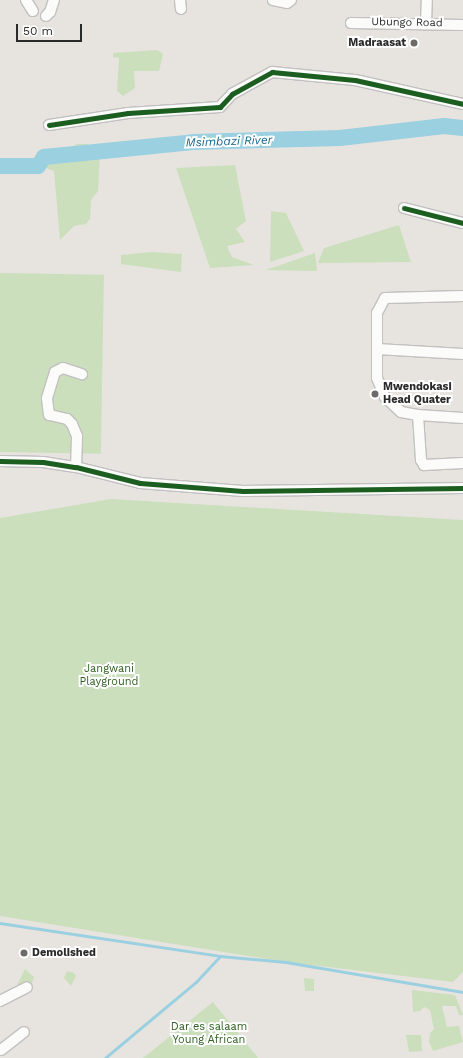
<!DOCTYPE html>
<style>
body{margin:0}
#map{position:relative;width:463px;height:1058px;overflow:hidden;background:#e7e4e0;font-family:"Work Sans",sans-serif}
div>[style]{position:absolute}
.green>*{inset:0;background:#cbdfbc;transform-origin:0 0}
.stream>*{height:2.5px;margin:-1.25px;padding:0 1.25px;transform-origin:1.25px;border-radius:1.25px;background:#9bd0e1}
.river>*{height:16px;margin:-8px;padding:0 8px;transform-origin:8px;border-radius:8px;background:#9bd0e1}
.roads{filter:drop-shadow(1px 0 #c2c0c0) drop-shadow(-1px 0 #c2c0c0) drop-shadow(0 1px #c2c0c0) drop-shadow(0 -1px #c2c0c0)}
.minor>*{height:10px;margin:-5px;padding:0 5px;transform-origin:5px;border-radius:5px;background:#fbfbfa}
.cycleway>*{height:5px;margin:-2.5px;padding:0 2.5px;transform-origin:2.5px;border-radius:2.5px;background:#1b5e20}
.dots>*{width:11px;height:11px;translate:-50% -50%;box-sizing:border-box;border:2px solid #fff;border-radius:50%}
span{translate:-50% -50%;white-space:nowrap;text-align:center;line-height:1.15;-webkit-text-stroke:4px #fff;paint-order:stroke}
.street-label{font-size:11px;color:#2a2a2a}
.poi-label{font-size:11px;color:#2a2a2a;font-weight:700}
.right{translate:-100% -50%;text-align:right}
.left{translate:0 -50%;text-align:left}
.park-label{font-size:11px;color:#2f5f21}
.water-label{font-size:12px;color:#1b668c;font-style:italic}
.scale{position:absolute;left:16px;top:24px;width:66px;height:18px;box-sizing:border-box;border:2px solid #2a2a2a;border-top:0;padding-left:5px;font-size:12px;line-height:14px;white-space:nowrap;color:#2a2a2a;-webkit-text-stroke:3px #fff;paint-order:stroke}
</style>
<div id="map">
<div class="green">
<i style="clip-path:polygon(157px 50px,163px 54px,159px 71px,134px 71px,135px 88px,123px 96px,117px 91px,119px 58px,113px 57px,113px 53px)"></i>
<i style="clip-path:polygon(76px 144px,86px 144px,100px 150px,98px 191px,91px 200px,90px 219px,86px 224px,74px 226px,60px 240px,54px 171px,41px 166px,45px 160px,65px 159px)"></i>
<i style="clip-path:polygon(235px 165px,246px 221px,236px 229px,245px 242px,227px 246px,232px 257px,254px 265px,210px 268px,176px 168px)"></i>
<i style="clip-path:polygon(271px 211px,286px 213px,304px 251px,270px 262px)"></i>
<i style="clip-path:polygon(399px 225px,411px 262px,318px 263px,324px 248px)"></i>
<i style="clip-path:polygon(152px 252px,182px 254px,181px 272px,121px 264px,121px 255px)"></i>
<i style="clip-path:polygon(315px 253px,317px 271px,266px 270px)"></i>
<i style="left:0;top:273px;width:104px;height:179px;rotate:1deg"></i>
<i style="clip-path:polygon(111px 499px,463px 520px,463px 972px,453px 982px,286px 962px,0 916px,0 518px)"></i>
<i style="clip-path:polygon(25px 969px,34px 977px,30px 990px,17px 985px)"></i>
<i style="clip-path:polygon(67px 971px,74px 973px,76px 976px,71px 986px,64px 978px)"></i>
<i style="clip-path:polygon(304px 978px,314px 979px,314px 991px,305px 991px)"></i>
<i style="clip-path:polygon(412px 990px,455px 995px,463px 1015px,459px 1015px,456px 1006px,442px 1006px,447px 1027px,459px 1026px,463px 1042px,433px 1051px,429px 1042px,430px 1033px,434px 1029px,430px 1010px,424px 1007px,420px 1011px,413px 1012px)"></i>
<i style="clip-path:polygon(213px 1002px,258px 1058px,143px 1058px)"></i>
<i style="clip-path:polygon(406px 1035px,421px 1035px,422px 1051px,409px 1052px)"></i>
</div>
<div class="stream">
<i style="left:0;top:923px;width:222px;rotate:8.5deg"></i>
<i style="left:220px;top:956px;width:66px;rotate:5.2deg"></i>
<i style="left:286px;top:962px;width:180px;rotate:9.6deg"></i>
<i style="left:105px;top:1058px;width:119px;rotate:-39.9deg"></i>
<i style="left:196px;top:982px;width:35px;rotate:-47deg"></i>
</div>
<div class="river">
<i style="left:0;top:166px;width:38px"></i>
<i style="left:38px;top:166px;width:11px;rotate:-56deg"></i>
<i style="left:44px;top:157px;width:150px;rotate:-5.7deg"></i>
<i style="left:193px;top:142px;width:147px;rotate:-1.6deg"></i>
<i style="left:340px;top:138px;width:105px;rotate:-6.6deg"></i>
<i style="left:444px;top:126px;width:19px;rotate:6deg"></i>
</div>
<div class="roads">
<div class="minor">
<i style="left:26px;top:0;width:13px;rotate:58deg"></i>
<i style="left:180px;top:0;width:9px;rotate:84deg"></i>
<i style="left:273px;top:0;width:14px;rotate:12deg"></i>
<i style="left:287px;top:3px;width:5px;rotate:-37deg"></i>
<i style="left:46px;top:16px;width:6px;rotate:-45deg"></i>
<i style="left:50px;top:12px;width:13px;rotate:-72deg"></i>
<i style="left:351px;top:23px;width:112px;rotate:1deg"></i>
<i style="left:426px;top:23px;width:23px;rotate:-88deg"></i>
<i style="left:49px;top:125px;width:80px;rotate:-8.6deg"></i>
<i style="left:128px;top:113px;width:92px;rotate:-3.7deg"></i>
<i style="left:220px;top:107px;width:18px;rotate:-47deg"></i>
<i style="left:232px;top:94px;width:46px;rotate:-28.8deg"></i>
<i style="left:272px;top:72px;width:83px;rotate:5.5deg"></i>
<i style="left:355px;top:80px;width:111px;rotate:12.5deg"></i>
<i style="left:404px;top:208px;width:61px;rotate:14.3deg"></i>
<i style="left:463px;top:296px;width:78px;rotate:178.5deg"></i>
<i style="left:385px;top:298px;width:17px;rotate:118deg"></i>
<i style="left:377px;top:313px;width:65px;rotate:90deg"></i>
<i style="left:377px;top:378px;width:21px;rotate:67deg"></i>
<i style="left:385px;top:397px;width:22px;rotate:43deg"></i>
<i style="left:401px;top:412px;width:17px;rotate:10deg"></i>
<i style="left:418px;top:415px;width:45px;rotate:3.8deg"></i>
<i style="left:377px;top:349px;width:86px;rotate:3.3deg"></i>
<i style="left:418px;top:415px;width:45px;rotate:86.2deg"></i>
<i style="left:421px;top:460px;width:6px;rotate:59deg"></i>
<i style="left:424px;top:465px;width:39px;rotate:-3deg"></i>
<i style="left:0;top:461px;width:43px;rotate:1.3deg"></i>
<i style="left:43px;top:462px;width:33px;rotate:9deg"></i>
<i style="left:76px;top:467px;width:66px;rotate:14deg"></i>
<i style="left:140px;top:483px;width:103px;rotate:4.4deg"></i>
<i style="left:243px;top:491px;width:220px;rotate:-0.8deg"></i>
<i style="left:76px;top:467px;width:31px;rotate:-88deg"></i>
<i style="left:77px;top:436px;width:13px;rotate:-113deg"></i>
<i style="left:72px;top:424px;width:7px;rotate:-135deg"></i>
<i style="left:67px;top:419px;width:18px;rotate:-167deg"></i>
<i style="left:49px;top:415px;width:17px;rotate:-97deg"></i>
<i style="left:47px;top:398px;width:27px;rotate:-73deg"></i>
<i style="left:55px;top:372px;width:9px;rotate:-27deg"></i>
<i style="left:63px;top:368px;width:20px;rotate:18deg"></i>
<i style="left:0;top:1001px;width:30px;rotate:-27deg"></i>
<i style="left:1px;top:1050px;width:29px;rotate:-38deg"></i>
</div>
</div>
<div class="cycleway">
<i style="left:49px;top:125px;width:80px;rotate:-8.6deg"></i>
<i style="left:128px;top:113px;width:92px;rotate:-3.7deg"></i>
<i style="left:220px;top:107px;width:18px;rotate:-47deg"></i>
<i style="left:232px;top:94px;width:46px;rotate:-28.8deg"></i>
<i style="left:272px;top:72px;width:83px;rotate:5.5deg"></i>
<i style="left:355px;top:80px;width:111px;rotate:12.5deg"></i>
<i style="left:404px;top:208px;width:61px;rotate:14.3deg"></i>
<i style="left:0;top:461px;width:43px;rotate:1.3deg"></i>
<i style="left:43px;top:462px;width:33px;rotate:9deg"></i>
<i style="left:76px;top:467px;width:66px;rotate:14deg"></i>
<i style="left:140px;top:483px;width:103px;rotate:4.4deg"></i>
<i style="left:243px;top:491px;width:220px;rotate:-0.8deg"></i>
</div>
<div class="dots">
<i style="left:414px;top:43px;background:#6c6b6a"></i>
<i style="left:375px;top:394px;background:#6c6b6a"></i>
<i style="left:24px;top:953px;background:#6c6b6a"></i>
</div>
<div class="street-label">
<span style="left:407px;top:23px;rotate:1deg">Ubungo Road</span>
</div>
<div class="poi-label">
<span class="right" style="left:406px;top:43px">Madraasat</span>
<span class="left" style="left:383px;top:394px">Mwendokasi<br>Head Quater</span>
<span class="left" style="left:32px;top:953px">Demolished</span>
</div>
<div class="park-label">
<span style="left:109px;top:676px">Jangwani<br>Playground</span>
<span style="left:209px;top:1034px">Dar es salaam<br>Young African</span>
</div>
<div class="water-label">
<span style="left:229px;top:142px;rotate:-2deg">Msimbazi River</span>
</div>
<div class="scale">50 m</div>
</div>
